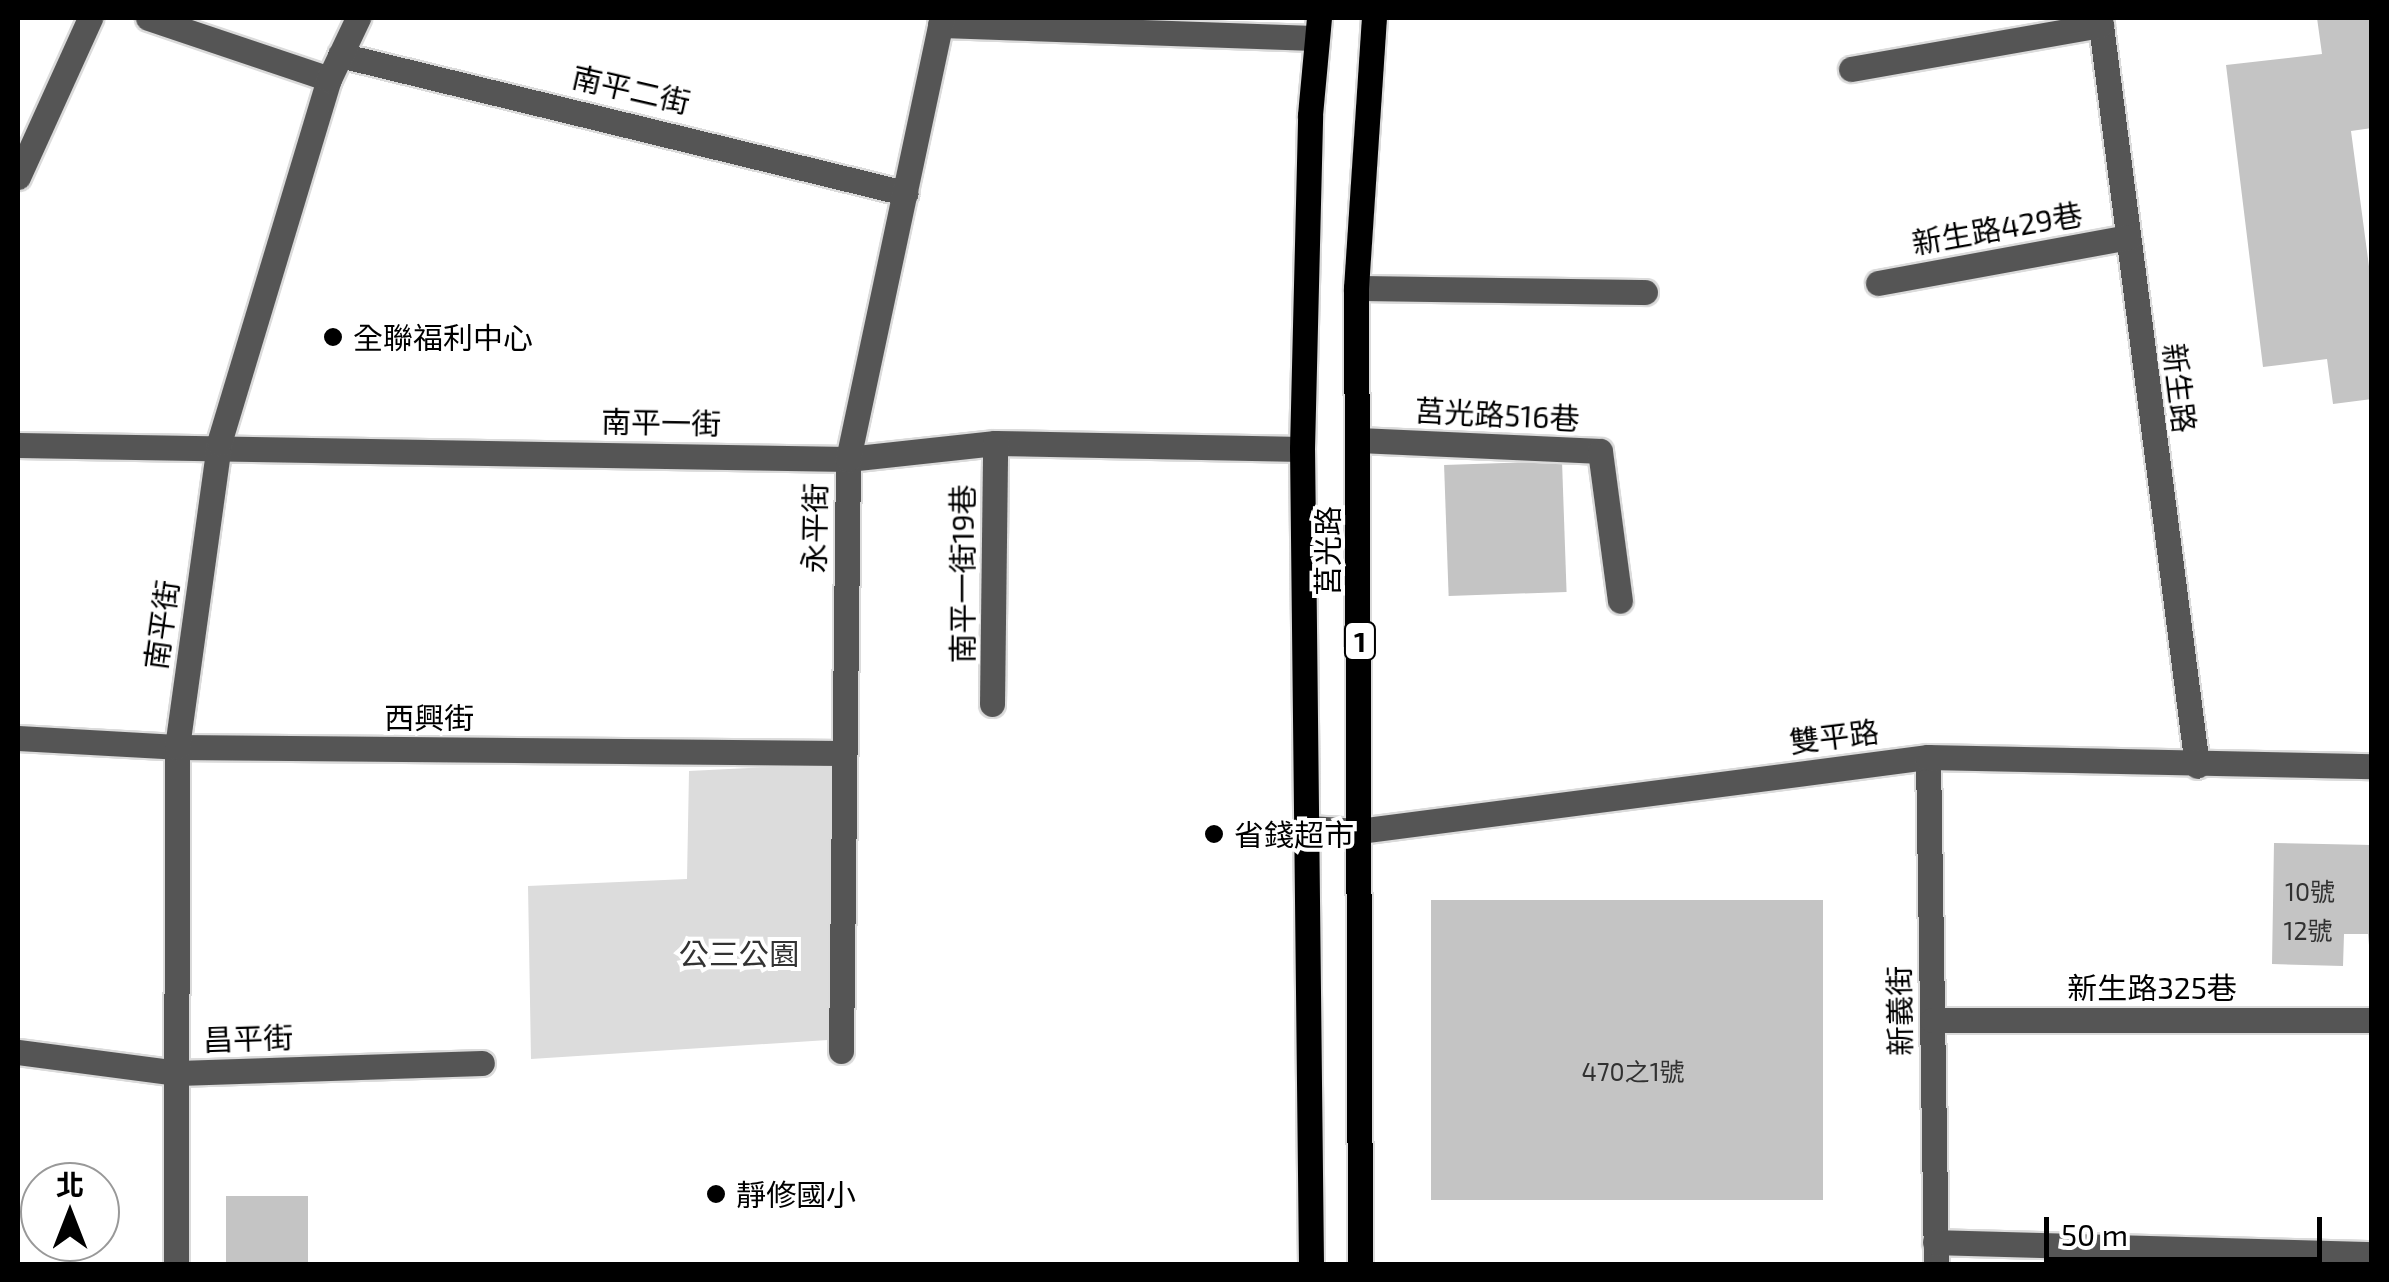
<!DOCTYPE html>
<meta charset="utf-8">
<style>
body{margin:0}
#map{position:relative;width:2389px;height:1282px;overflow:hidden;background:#fff;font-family:"Exo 2","Noto Sans TC",sans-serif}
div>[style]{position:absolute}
.green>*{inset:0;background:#dcdcdc}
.building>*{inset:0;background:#c4c4c4;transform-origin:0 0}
.roads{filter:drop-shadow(2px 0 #dbdbdb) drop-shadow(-2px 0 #dbdbdb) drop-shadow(0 2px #dbdbdb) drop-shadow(0 -2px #dbdbdb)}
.minor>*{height:25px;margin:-12.5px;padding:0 12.5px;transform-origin:12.5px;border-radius:12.5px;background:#555}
.major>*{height:25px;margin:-12.5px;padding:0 12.5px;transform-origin:12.5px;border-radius:12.5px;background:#000}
.dots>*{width:28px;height:28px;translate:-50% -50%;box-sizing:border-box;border:5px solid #fff;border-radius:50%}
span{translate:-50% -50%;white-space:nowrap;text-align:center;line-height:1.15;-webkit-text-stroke:8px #fff;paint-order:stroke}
.number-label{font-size:25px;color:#313131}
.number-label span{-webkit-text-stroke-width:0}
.shield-label span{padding:2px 8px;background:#fff;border:2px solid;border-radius:8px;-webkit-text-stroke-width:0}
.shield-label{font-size:28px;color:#000;font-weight:700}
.street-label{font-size:30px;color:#000}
.poi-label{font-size:30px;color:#000}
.left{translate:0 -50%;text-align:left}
.park-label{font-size:30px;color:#333}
.frame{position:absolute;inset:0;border:20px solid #000;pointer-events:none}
.north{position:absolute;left:20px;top:1162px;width:100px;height:100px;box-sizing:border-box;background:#fff;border:2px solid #999;border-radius:50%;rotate:0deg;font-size:28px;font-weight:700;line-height:40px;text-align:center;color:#000}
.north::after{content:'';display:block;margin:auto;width:35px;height:45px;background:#000;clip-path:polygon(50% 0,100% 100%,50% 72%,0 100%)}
.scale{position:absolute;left:2044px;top:1217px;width:278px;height:45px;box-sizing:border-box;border:5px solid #000;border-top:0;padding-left:12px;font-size:30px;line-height:35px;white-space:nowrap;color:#000;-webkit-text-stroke:8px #fff;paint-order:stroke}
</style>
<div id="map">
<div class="green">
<i style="clip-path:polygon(833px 764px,828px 1040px,531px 1059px,528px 886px,687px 879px,689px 771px)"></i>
</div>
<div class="building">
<i style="clip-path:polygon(2317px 18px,2372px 18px,2372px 128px,2351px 131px,2372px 289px,2372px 399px,2333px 404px,2327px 359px,2263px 367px,2226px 65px,2322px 54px)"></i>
<i style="left:1562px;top:461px;width:131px;height:118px;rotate:88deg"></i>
<i style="clip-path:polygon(2274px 843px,2372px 845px,2372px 979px,2368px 934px,2344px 934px,2343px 966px,2272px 964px)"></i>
<i style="left:1823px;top:900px;width:300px;height:392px;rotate:90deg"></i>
<i style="left:226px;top:1196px;width:82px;height:68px"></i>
</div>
<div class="roads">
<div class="minor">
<i style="left:148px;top:18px;width:191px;rotate:18.6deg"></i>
<i style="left:2100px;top:18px;width:754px;rotate:82.61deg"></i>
<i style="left:940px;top:25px;width:376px;rotate:2deg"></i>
<i style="left:340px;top:55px;width:582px;rotate:13.73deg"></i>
<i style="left:1851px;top:69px;width:254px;rotate:-10deg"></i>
<i style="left:18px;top:177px;width:175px;rotate:-65.6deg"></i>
<i style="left:1878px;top:283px;width:254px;rotate:-10.4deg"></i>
<i style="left:1356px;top:288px;width:289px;rotate:0.8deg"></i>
<i style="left:1360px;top:440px;width:240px;rotate:2.6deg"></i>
<i style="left:1600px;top:451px;width:151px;rotate:82.4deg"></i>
<i style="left:18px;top:445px;width:830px;rotate:0.97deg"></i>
<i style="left:848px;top:459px;width:148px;rotate:-6.2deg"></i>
<i style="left:995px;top:443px;width:307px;rotate:1.1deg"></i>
<i style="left:992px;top:704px;width:261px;rotate:-89.3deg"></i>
<i style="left:18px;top:738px;width:159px;rotate:3.2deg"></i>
<i style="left:177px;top:747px;width:664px;rotate:0.52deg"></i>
<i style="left:1928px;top:757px;width:507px;rotate:89.1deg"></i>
<i style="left:1308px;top:828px;width:51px;rotate:3.4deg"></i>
<i style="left:1359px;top:831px;width:574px;rotate:-7.41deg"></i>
<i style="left:1928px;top:757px;width:444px;rotate:1.2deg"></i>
<i style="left:1932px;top:1020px;width:440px"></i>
<i style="left:841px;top:1051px;width:592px;rotate:-89.32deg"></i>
<i style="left:848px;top:459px;width:451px;rotate:-78deg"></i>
<i style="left:18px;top:1052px;width:161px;rotate:7.5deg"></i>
<i style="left:178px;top:1073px;width:304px;rotate:-1.9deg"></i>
<i style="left:1935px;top:1242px;width:437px;rotate:1.6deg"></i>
<i style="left:176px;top:1264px;width:517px;rotate:-89.89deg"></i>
<i style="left:177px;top:747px;width:307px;rotate:-82.1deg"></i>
<i style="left:219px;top:443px;width:380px;rotate:-73.2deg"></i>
<i style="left:329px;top:79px;width:68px;rotate:-64.6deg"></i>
</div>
<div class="major">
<i style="left:1311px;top:1264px;width:815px;rotate:-90.63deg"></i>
<i style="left:1302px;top:449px;width:334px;rotate:-88.6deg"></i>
<i style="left:1310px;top:115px;width:97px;rotate:-84.7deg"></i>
<i style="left:1360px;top:1264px;width:976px;rotate:-90.23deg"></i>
<i style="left:1356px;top:288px;width:271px;rotate:-86.2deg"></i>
</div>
</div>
<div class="dots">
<i style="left:333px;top:337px;background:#000"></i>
<i style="left:1214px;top:834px;background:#000"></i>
<i style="left:716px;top:1194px;background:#000"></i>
</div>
<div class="number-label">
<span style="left:2310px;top:891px">10號</span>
<span style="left:2308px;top:930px">12號</span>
<span style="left:1633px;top:1071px">470之1號</span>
</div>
<div class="shield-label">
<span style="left:1360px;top:641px">1</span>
</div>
<div class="street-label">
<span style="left:631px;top:89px;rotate:13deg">南平二街</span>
<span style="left:1997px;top:228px;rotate:-10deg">新生路429巷</span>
<span style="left:2180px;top:388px;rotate:83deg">新生路</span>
<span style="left:1497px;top:414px;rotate:3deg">莒光路516巷</span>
<span style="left:661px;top:422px;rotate:1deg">南平一街</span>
<span style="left:814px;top:528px;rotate:-89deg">永平街</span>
<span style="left:1327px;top:551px;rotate:-90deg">莒光路</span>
<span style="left:962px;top:574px;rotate:-90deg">南平一街19巷</span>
<span style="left:161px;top:625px;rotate:-82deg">南平街</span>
<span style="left:429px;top:717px">西興街</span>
<span style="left:1834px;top:736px;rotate:-7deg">雙平路</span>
<span style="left:2152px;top:987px">新生路325巷</span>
<span style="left:1899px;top:1011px;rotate:-91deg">新義街</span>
<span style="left:248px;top:1038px;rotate:-2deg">昌平街</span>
</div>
<div class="poi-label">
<span class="left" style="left:353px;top:337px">全聯福利中心</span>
<span class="left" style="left:1234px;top:834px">省錢超市</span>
<span class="left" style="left:736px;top:1194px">靜修國小</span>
</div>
<div class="park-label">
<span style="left:739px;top:953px">公三公園</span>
</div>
<div class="frame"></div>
<div class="north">北</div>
<div class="scale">50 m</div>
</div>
